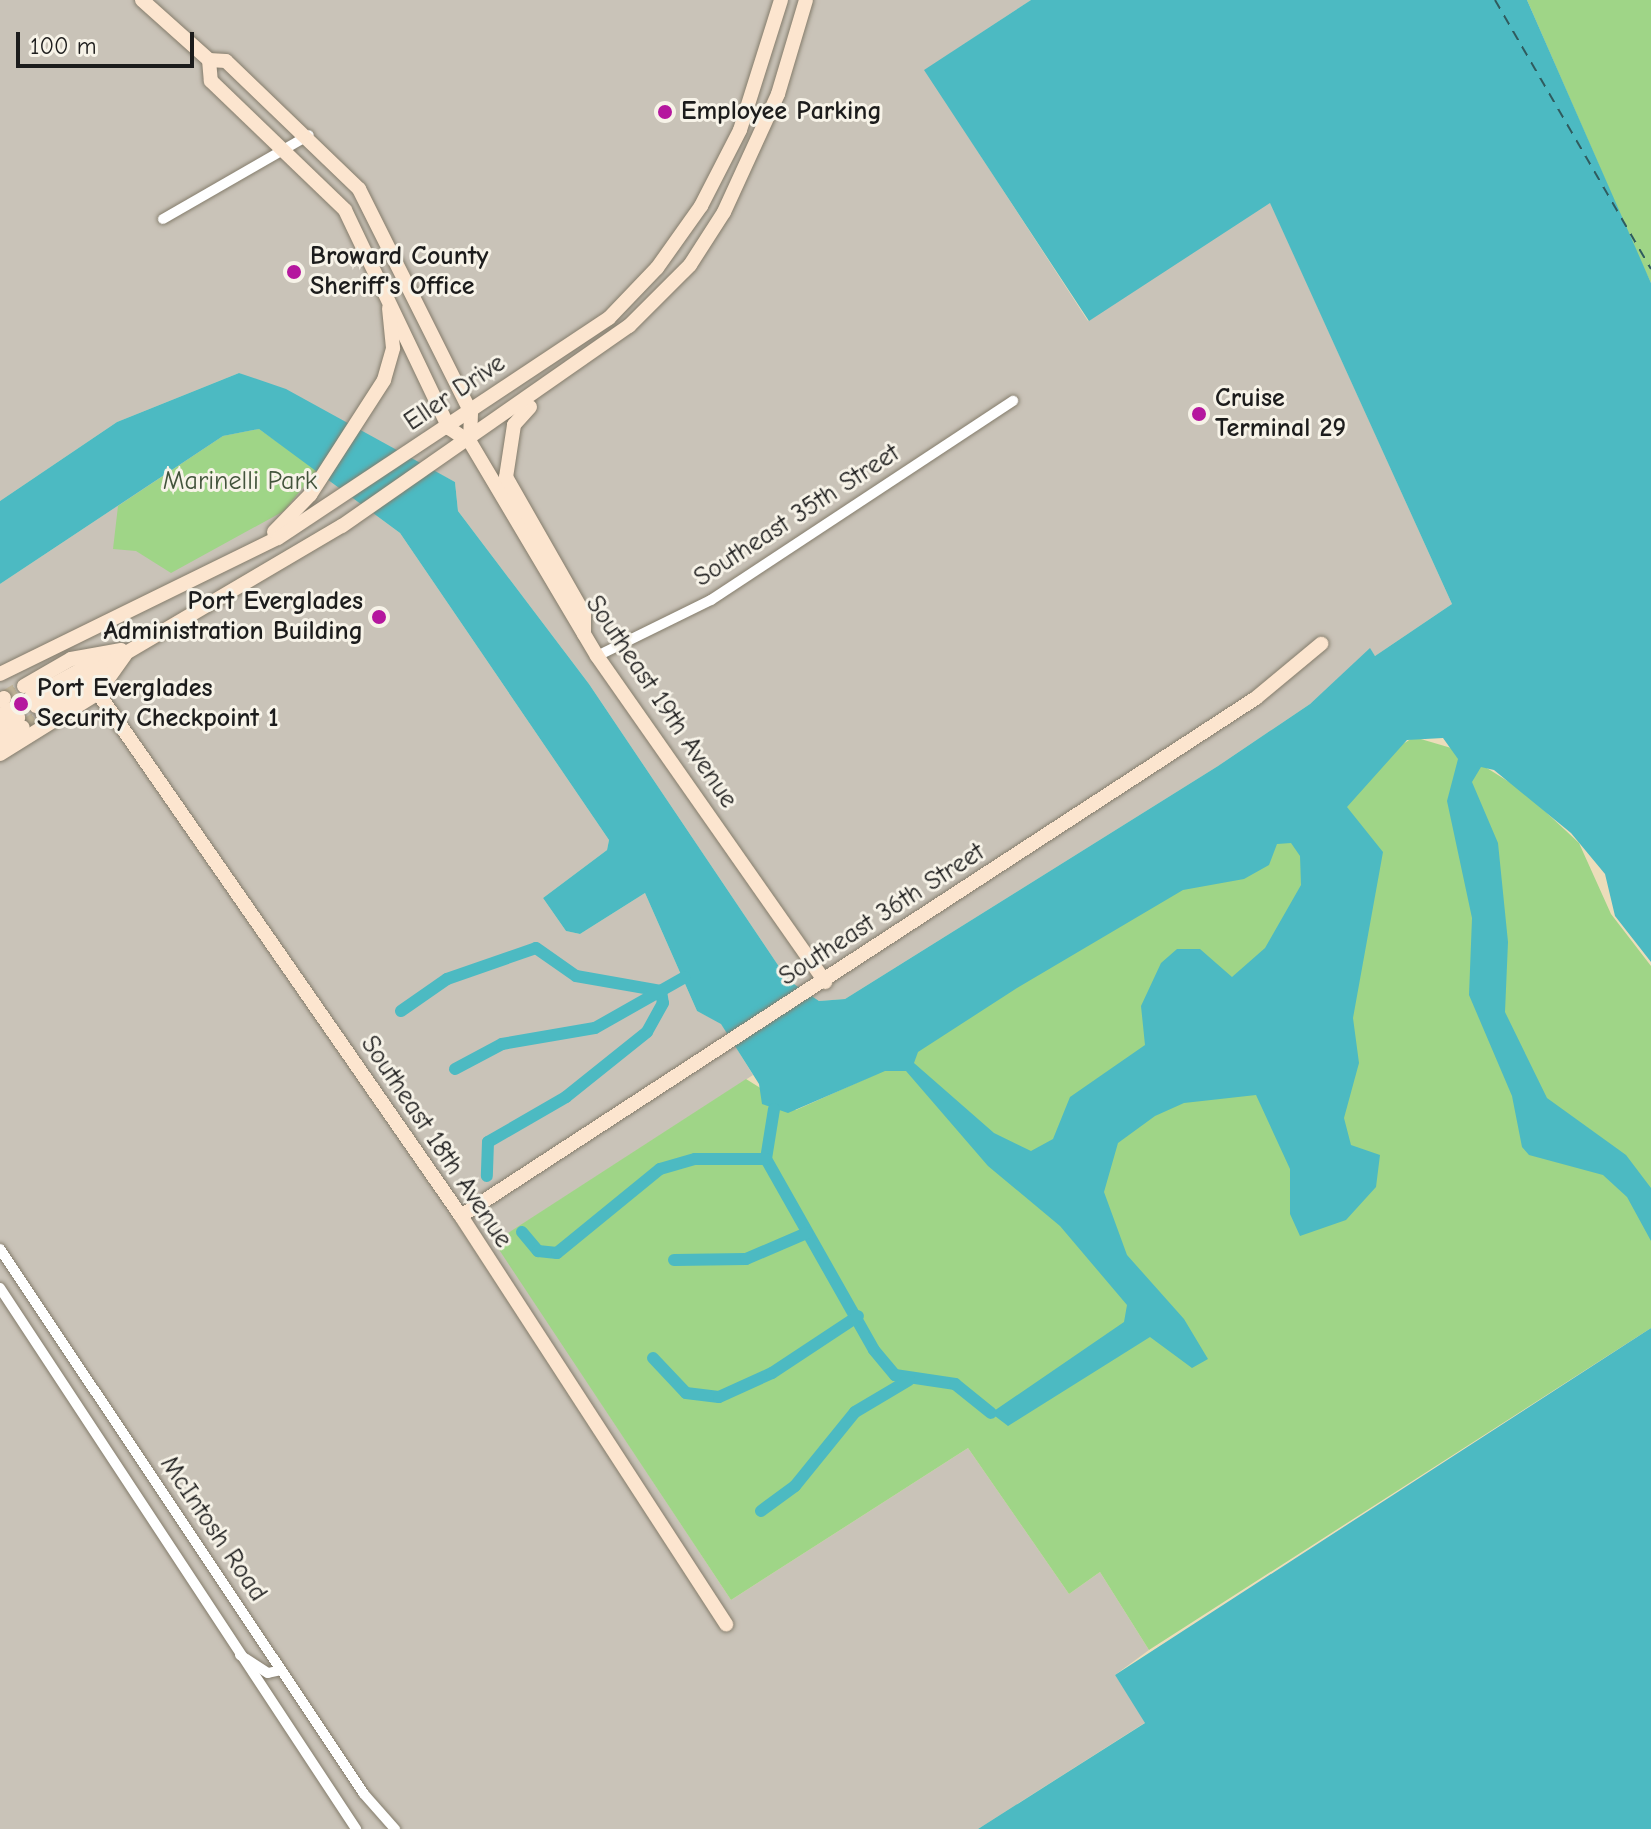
<!DOCTYPE html>
<html>
<head>
<meta charset="utf-8">
<style>
  body { margin:0 }
  #map { position:relative; width:1651px; height:1829px; overflow:hidden; background:#ecddba; font-family:"Comic Neue",sans-serif }
  div>[style] { position:absolute }
  .industrial>* { inset:0; background:#c9c3b8 }
  .green>* { inset:0; background:#9fd587 }
  .water>* { inset:0; background:#4cbac2 }
  .canal>* { height:12px; margin:-6px; padding:0 6px; transform-origin:6px; border-radius:6px; background:#4cbac2 }
  .ferry>* { height:2px; margin-top:-1px; transform-origin:0; background:repeating-linear-gradient(90deg,#2f5b5e 0 10px,transparent 0 18px) }
  .secondary-tunnel>* { height:14px; margin-top:-7px; transform-origin:0; background:repeating-linear-gradient(90deg,#c2b69a 0 14px,transparent 0 21px) }
  .roads { filter:drop-shadow(0 0 2px #847c6b) drop-shadow(0 0 2px #847c6b) }
  .street>* { height:10px; margin:-5px; padding:0 5px; transform-origin:5px; border-radius:5px; background:#fff }
  .secondary>* { height:14px; margin:-7px; padding:0 7px; transform-origin:7px; border-radius:7px; background:#fce5cf }
  .dots>* { width:22px; height:22px; translate:-50% -50%; box-sizing:border-box; border:4px solid #f7f3e8; border-radius:50% }
  span { translate:-50% -50%; white-space:nowrap; text-align:center; line-height:1.15; -webkit-text-stroke:6px #f7f3e8; paint-order:stroke }
  .poi-label { font-size:26px; color:#1c1c1c; font-weight:700 }
  .left { translate:0 -50%; text-align:left }
  .right { translate:-100% -50%; text-align:right }
  .street-label { font-size:26px; color:#1c1c1c }
  .park-label { font-size:26px; color:#43543c }
  .scale { position:absolute; left:16px; top:32px; width:178px; height:36px; box-sizing:border-box; border:4px solid #1c1c1c; border-top:0; padding-left:10px; font-size:24px; line-height:28px; white-space:nowrap; color:#1c1c1c; -webkit-text-stroke:6px #f7f3e8; paint-order:stroke }
</style>
</head>
<body>
<div id="map">
  <div class="industrial">
    <div style="clip-path:polygon(0 0,1031px 0,925px 70px,1088px 321px,1270px 202px,1452px 604px,1375px 656px,1370px 649px,1310px 704px,1218px 766px,845px 999px,819px 1001px,788px 980px,589px 684px,458px 511px,455px 482px,239px 373px,117px 422px,0 501px)"></div>
    <div style="clip-path:polygon(259px 429px,400px 533px,609px 840px,607px 850px,543px 898px,566px 931px,580px 934px,645px 893px,697px 1011px,721px 1023px,753px 1075px,495px 1242px,731px 1600px,968px 1448px,1069px 1594px,1100px 1572px,1149px 1650px,1115px 1675px,1146px 1722px,978px 1829px,0 1829px,0 584px,223px 436px)"></div>
  </div>
  <div class="green">
    <div style="clip-path:polygon(1527px 0,1651px 0,1651px 283px,1641px 262px)"></div>
    <div style="clip-path:polygon(259px 429px,317px 470px,284px 511px,171px 573px,136px 551px,113px 549px,118px 506px,223px 436px)"></div>
    <div style="clip-path:polygon(1414px 737px,1458px 750px,1522px 790px,1579px 843px,1611px 914px,1651px 966px,1651px 1328px,1149px 1650px,1100px 1572px,1069px 1594px,968px 1448px,731px 1600px,494px 1242px,746px 1079px,796px 1110px,874px 1075px)"></div>
  </div>
  <div class="water">
    <div style="clip-path:polygon(evenodd,1031px 0,1527px 0,1651px 283px,1651px 962px,1615px 916px,1605px 874px,1571px 833px,1494px 770px,1481px 767px,1472px 782px,1498px 843px,1508px 942px,1505px 1012px,1547px 1098px,1626px 1155px,1651px 1188px,1651px 1241px,1627px 1197px,1603px 1175px,1529px 1155px,1522px 1147px,1512px 1096px,1469px 995px,1472px 918px,1447px 801px,1458px 759px,1443px 738px,1407px 740px,1347px 807px,1383px 852px,1353px 1018px,1359px 1063px,1344px 1118px,1351px 1145px,1380px 1155px,1376px 1187px,1346px 1220px,1300px 1236px,1290px 1214px,1290px 1169px,1256px 1095px,1184px 1103px,1155px 1116px,1118px 1143px,1104px 1192px,1127px 1255px,1184px 1319px,1208px 1359px,1192px 1368px,1150px 1337px,1008px 1426px,991px 1413px,1124px 1322px,1127px 1305px,1060px 1226px,988px 1166px,906px 1071px,885px 1071px,788px 1113px,762px 1104px,759px 1084px,721px 1024px,697px 1011px,645px 893px,580px 934px,566px 931px,543px 898px,607px 850px,609px 840px,400px 533px,259px 429px,223px 436px,0 584px,0 501px,117px 422px,239px 373px,286px 389px,455px 482px,458px 511px,589px 684px,788px 980px,819px 1001px,845px 999px,1218px 766px,1310px 704px,1370px 648px,1375px 656px,1452px 604px,1270px 203px,1089px 321px,924px 70px,1031px 0,1291px 843px,1300px 856px,1301px 885px,1265px 948px,1232px 977px,1200px 949px,1177px 949px,1161px 963px,1141px 1006px,1145px 1045px,1070px 1097px,1053px 1139px,1031px 1151px,994px 1133px,914px 1063px,918px 1052px,1017px 988px,1183px 890px,1244px 879px,1269px 865px,1277px 844px,1291px 843px)"></div>
    <div style="clip-path:polygon(1651px 1328px,1651px 1829px,978px 1829px,1145px 1723px,1115px 1675px)"></div>
  </div>
  <div class="canal">
    <div style="left:401px;top:1011px;width:56px;rotate:-34.8deg"></div>
    <div style="left:447px;top:979px;width:94px;rotate:-19.2deg"></div>
    <div style="left:536px;top:948px;width:49px;rotate:35deg"></div>
    <div style="left:576px;top:976px;width:86px;rotate:10deg"></div>
    <div style="left:661px;top:991px;width:12px;rotate:81deg"></div>
    <div style="left:663px;top:1003px;width:33px;rotate:119deg"></div>
    <div style="left:647px;top:1032px;width:104px;rotate:141.3deg"></div>
    <div style="left:566px;top:1097px;width:90px;rotate:150deg"></div>
    <div style="left:488px;top:1142px;width:34px;rotate:92deg"></div>
    <div style="left:455px;top:1069px;width:53px;rotate:-28deg"></div>
    <div style="left:502px;top:1044px;width:94px;rotate:-9.8deg"></div>
    <div style="left:595px;top:1028px;width:103px;rotate:-29.5deg"></div>
    <div style="left:774px;top:1109px;width:51px;rotate:99.1deg"></div>
    <div style="left:766px;top:1159px;width:219px;rotate:60.5deg"></div>
    <div style="left:874px;top:1350px;width:33px;rotate:50deg"></div>
    <div style="left:895px;top:1375px;width:61px;rotate:8.5deg"></div>
    <div style="left:955px;top:1384px;width:46px;rotate:38.9deg"></div>
    <div style="left:522px;top:1232px;width:25px;rotate:50deg"></div>
    <div style="left:538px;top:1251px;width:19px;rotate:6deg"></div>
    <div style="left:557px;top:1253px;width:133px;rotate:-39.2deg"></div>
    <div style="left:660px;top:1169px;width:36px;rotate:-16deg"></div>
    <div style="left:695px;top:1159px;width:71px"></div>
    <div style="left:674px;top:1260px;width:72px;rotate:-0.8deg"></div>
    <div style="left:746px;top:1259px;width:66px;rotate:-23.1deg"></div>
    <div style="left:653px;top:1358px;width:48px;rotate:46.7deg"></div>
    <div style="left:686px;top:1393px;width:33px;rotate:7deg"></div>
    <div style="left:719px;top:1397px;width:58px;rotate:-24.4deg"></div>
    <div style="left:772px;top:1373px;width:103px;rotate:-33.5deg"></div>
    <div style="left:761px;top:1511px;width:42px;rotate:-36.3deg"></div>
    <div style="left:795px;top:1486px;width:95px;rotate:-51deg"></div>
    <div style="left:855px;top:1412px;width:63px;rotate:-30.7deg"></div>
  </div>
  <div class="ferry">
    <div style="left:1495px;top:0;width:311px;rotate:59.9deg"></div>
  </div>
  <div class="secondary-tunnel">
    <div style="left:4px;top:698px;width:23px;rotate:-31deg"></div>
    <div style="left:11px;top:709px;width:23px;rotate:-31deg"></div>
    <div style="left:23px;top:727px;width:23px;rotate:-31deg"></div>
  </div>
  <div class="roads">
    <div class="street">
      <div style="left:163px;top:219px;width:168px;rotate:-29.9deg"></div>
      <div style="left:597px;top:656px;width:127px;rotate:-26.2deg"></div>
      <div style="left:711px;top:600px;width:362px;rotate:-33.4deg"></div>
      <div style="left:0;top:1249px;width:655px;rotate:56.26deg"></div>
      <div style="left:364px;top:1794px;width:47px;rotate:48.5deg"></div>
      <div style="left:0;top:1288px;width:648px;rotate:56.65deg"></div>
      <div style="left:240px;top:1655px;width:33px;rotate:33deg"></div>
      <div style="left:268px;top:1673px;width:13px;rotate:-13deg"></div>
    </div>
    <div class="secondary">
      <div style="left:142px;top:0;width:90px;rotate:41.8deg"></div>
      <div style="left:209px;top:60px;width:17px;rotate:3deg"></div>
      <div style="left:226px;top:61px;width:185px;rotate:43.9deg"></div>
      <div style="left:359px;top:189px;width:250px;rotate:63.4deg"></div>
      <div style="left:471px;top:413px;width:29px;rotate:92deg"></div>
      <div style="left:209px;top:60px;width:21px;rotate:85deg"></div>
      <div style="left:211px;top:81px;width:186px;rotate:43.9deg"></div>
      <div style="left:345px;top:210px;width:242px;rotate:64.5deg"></div>
      <div style="left:449px;top:428px;width:25px;rotate:34deg"></div>
      <div style="left:470px;top:442px;width:249px;rotate:59.3deg"></div>
      <div style="left:597px;top:656px;width:398px;rotate:55deg"></div>
      <div style="left:530px;top:407px;width:24px;rotate:132deg"></div>
      <div style="left:514px;top:425px;width:53px;rotate:98.7deg"></div>
      <div style="left:506px;top:477px;width:158px;rotate:60.3deg"></div>
      <div style="left:584px;top:614px;width:20px;rotate:90deg"></div>
      <div style="left:274px;top:532px;width:52px;rotate:-45.8deg"></div>
      <div style="left:310px;top:495px;width:137px;rotate:-57.2deg"></div>
      <div style="left:384px;top:380px;width:33px;rotate:-74deg"></div>
      <div style="left:393px;top:348px;width:40px;rotate:-95.7deg"></div>
      <div style="left:0;top:674px;width:309px;rotate:-26.1deg"></div>
      <div style="left:278px;top:538px;width:397px;rotate:-33.6deg"></div>
      <div style="left:609px;top:318px;width:69px;rotate:-46.2deg"></div>
      <div style="left:657px;top:268px;width:76px;rotate:-54.6deg"></div>
      <div style="left:701px;top:206px;width:85px;rotate:-62.8deg"></div>
      <div style="left:740px;top:130px;width:136px;rotate:-72.5deg"></div>
      <div style="left:24px;top:686px;width:54px;rotate:-29.9deg"></div>
      <div style="left:71px;top:659px;width:51px;rotate:-10.2deg"></div>
      <div style="left:98px;top:693px;width:637px;rotate:55.24deg"></div>
      <div style="left:461px;top:1216px;width:487px;rotate:57deg"></div>
      <div style="left:31px;top:697px;width:73px;rotate:-28.7deg"></div>
      <div style="left:0;top:701px;width:5px;rotate:-37deg"></div>
      <div style="left:36px;top:706px;width:355px;rotate:-30.5deg"></div>
      <div style="left:342px;top:526px;width:350px;rotate:-34.9deg"></div>
      <div style="left:629px;top:326px;width:86px;rotate:-45deg"></div>
      <div style="left:690px;top:265px;width:63px;rotate:-57.3deg"></div>
      <div style="left:724px;top:212px;width:130px;rotate:-65.4deg"></div>
      <div style="left:778px;top:94px;width:98px;rotate:-73.4deg"></div>
      <div style="left:43px;top:715px;width:69px;rotate:-33.2deg"></div>
      <div style="left:0;top:716px;width:13px;rotate:-32deg"></div>
      <div style="left:0;top:730px;width:22px;rotate:-34deg"></div>
      <div style="left:0;top:742px;width:27px;rotate:-33deg"></div>
      <div style="left:0;top:754px;width:115px;rotate:-31.9deg"></div>
      <div style="left:98px;top:693px;width:47px;rotate:-54.6deg"></div>
      <div style="left:461px;top:1216px;width:949px;rotate:-33.09deg"></div>
      <div style="left:1256px;top:698px;width:85px;rotate:-39.7deg"></div>
    </div>
  </div>
  <div class="dots">
    <div style="left:665px;top:112px;background:#b5179e"></div>
    <div style="left:294px;top:272px;background:#b5179e"></div>
    <div style="left:1199px;top:414px;background:#b5179e"></div>
    <div style="left:379px;top:617px;background:#b5179e"></div>
    <div style="left:21px;top:704px;background:#b5179e"></div>
  </div>
  <div class="poi-label">
    <span class="left" style="left:681px;top:112px">Employee Parking</span>
    <span class="left" style="left:310px;top:272px">Broward County<br>Sheriff's Office</span>
    <span class="left" style="left:1215px;top:414px">Cruise<br>Terminal 29</span>
    <span class="right" style="left:363px;top:617px">Port Everglades<br>Administration Building</span>
    <span class="left" style="left:37px;top:704px">Port Everglades<br>Security Checkpoint 1</span>
  </div>
  <div class="street-label">
    <span style="left:455px;top:393px;rotate:-34deg">Eller Drive</span>
    <span style="left:797px;top:516px;rotate:-33deg">Southeast 35th Street</span>
    <span style="left:661px;top:702px;rotate:56deg">Southeast 19th Avenue</span>
    <span style="left:882px;top:915px;rotate:-33deg">Southeast 36th Street</span>
    <span style="left:436px;top:1142px;rotate:56deg">Southeast 18th Avenue</span>
    <span style="left:213px;top:1529px;rotate:56deg">McIntosh Road</span>
  </div>
  <div class="park-label">
    <span style="left:240px;top:482px">Marinelli Park</span>
  </div>
  <div class="scale">100 m</div>
</div>
</body>
</html>
